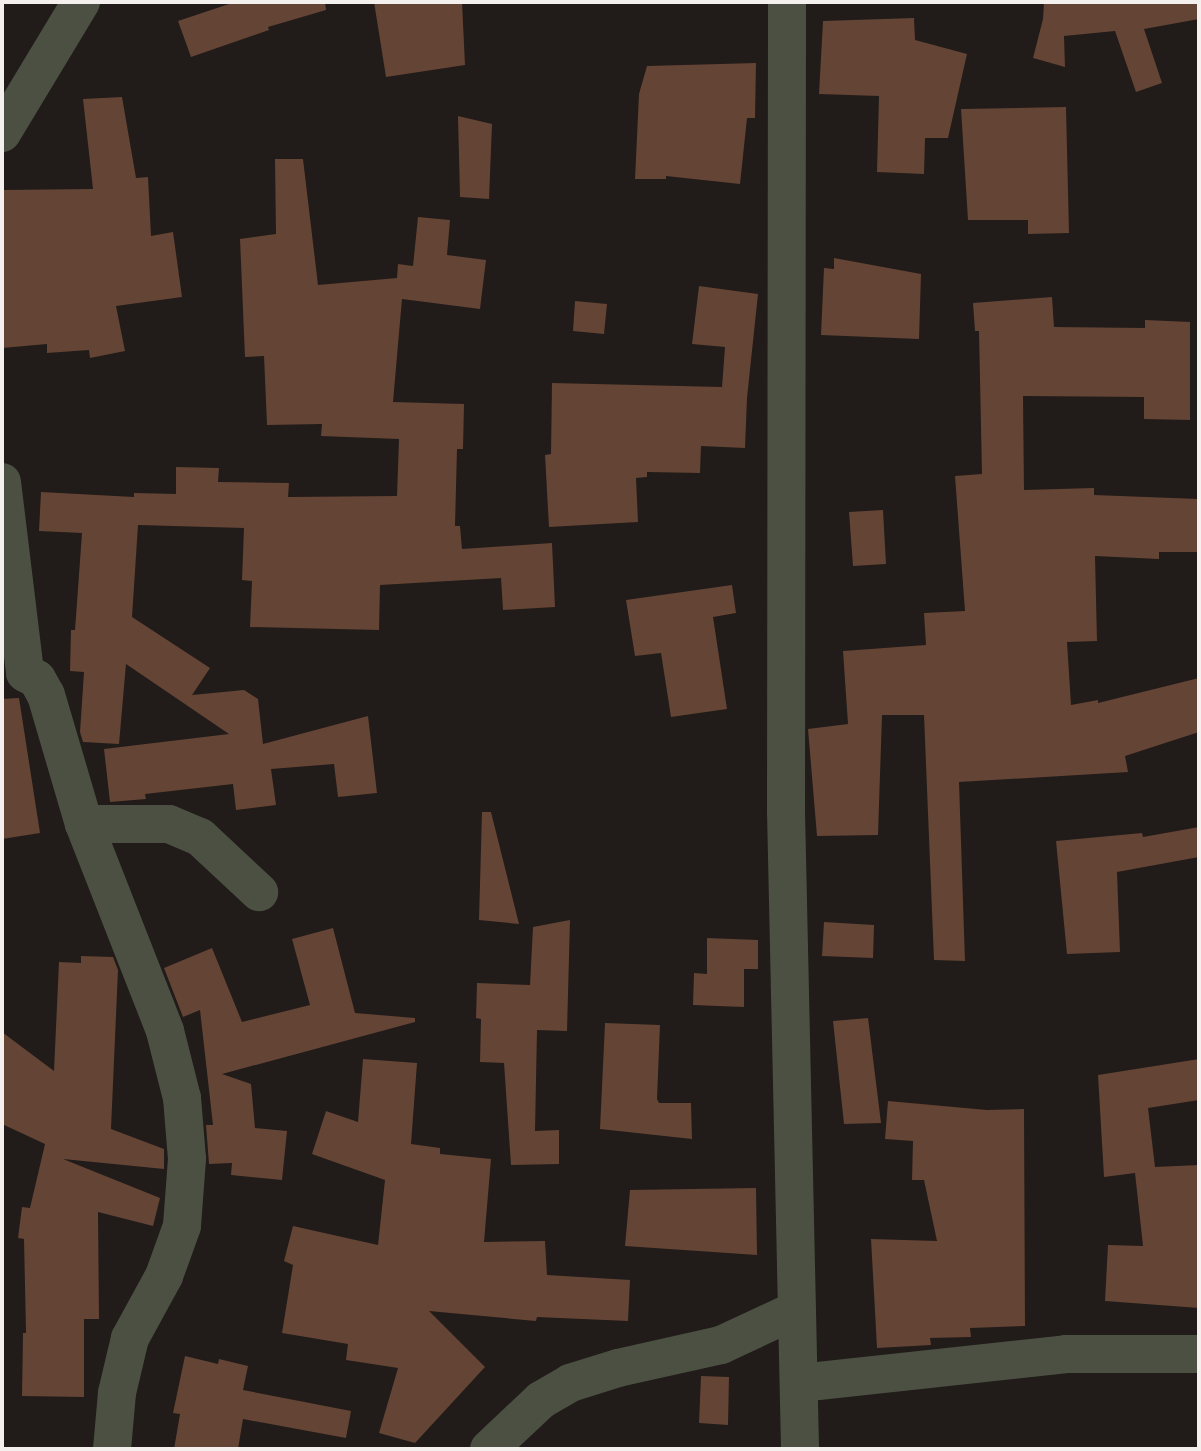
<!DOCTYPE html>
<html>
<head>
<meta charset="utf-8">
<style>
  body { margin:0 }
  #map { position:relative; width:1201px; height:1451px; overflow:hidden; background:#211b19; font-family:Inter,sans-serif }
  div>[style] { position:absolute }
  .building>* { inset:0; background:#644434 }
  .minor>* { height:38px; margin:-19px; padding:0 19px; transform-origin:19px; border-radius:19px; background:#4c5043 }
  span { translate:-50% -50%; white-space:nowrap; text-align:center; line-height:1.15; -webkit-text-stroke:6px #181210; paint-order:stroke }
  .frame { position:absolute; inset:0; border:4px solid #f4f0ee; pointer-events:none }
</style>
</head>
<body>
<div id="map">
  <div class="building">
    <div style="clip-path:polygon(235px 2px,325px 2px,326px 10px,268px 27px,269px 30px,191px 57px,178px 21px)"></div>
    <div style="clip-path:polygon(374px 2px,462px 2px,465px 65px,386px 77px)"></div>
    <div style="clip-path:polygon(1044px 2px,1199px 2px,1199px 19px,1144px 29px,1162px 83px,1136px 92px,1115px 31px,1064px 36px,1065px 67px,1033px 58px,1043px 19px)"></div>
    <div style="clip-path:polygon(914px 18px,915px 40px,967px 54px,948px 138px,925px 138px,924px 174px,877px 172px,879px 96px,819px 94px,823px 21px)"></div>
    <div style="clip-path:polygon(756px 63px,755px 118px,747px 118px,740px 184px,666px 176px,666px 179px,635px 179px,639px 94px,647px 66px)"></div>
    <div style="clip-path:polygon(122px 97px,136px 178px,148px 177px,151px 236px,173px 232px,182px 297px,116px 306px,125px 351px,90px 358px,89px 350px,47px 353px,47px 344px,2px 348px,2px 190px,93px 189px,83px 99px)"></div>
    <div style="clip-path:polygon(1066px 107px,1069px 233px,1028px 234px,1028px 220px,968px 220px,961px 109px)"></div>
    <div style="clip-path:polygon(458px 116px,492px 124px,489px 199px,460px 197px)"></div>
    <div style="clip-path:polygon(275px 159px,303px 159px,318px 285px,397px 278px,398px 264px,413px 266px,418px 217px,450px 220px,447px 255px,486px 260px,480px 309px,402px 299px,393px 402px,464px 404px,463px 449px,457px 449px,455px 526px,460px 526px,462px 549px,552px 543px,555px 607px,503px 610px,501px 578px,380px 585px,379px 630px,250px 627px,252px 581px,242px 580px,244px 528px,138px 525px,132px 617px,210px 668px,192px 695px,244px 690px,258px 699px,263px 744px,368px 716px,377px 793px,338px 797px,334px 764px,271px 769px,276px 805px,236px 810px,233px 784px,145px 794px,146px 799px,110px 802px,104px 749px,229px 734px,126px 664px,119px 744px,83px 742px,80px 732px,84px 672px,70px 671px,71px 630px,75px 630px,82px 533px,39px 531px,41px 492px,134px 497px,134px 493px,176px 494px,176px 467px,219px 468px,218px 482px,289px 483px,288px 497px,397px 496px,399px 439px,321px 436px,322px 424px,267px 425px,264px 356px,245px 357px,240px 239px,276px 234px)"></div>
    <div style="clip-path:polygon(834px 258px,921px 274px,919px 339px,821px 335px,824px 268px,834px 269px)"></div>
    <div style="clip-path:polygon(699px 286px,758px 294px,747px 398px,745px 448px,701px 446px,700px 473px,647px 472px,647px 477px,636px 478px,638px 522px,549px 527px,545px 455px,551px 454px,552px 383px,722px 387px,725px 347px,692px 344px)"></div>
    <div style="clip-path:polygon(1052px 297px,1054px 327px,1145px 328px,1145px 320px,1190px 322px,1190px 420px,1144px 419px,1144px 397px,1023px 396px,1024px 490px,1094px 488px,1094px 495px,1199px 499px,1199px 552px,1159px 552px,1159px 559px,1095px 556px,1097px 641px,1067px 642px,1071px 705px,1098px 700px,1098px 703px,1199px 678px,1199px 732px,1125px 756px,1128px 772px,959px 782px,965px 961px,934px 960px,924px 715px,882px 715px,878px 835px,817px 836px,808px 729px,848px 724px,843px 651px,926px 645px,924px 613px,965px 611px,955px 476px,982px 474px,979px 331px,975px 331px,973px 303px)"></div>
    <div style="clip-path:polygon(575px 301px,607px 304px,604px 334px,573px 331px)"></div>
    <div style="clip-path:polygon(883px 510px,886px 564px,853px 566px,849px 512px)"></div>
    <div style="clip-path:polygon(732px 585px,736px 613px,713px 617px,727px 709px,671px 717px,661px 653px,635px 656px,626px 600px)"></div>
    <div style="clip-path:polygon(19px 698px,40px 833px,2px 839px,2px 699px)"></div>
    <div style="clip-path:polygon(482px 812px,491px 812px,519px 924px,479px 920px)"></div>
    <div style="clip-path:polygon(1199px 827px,1199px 857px,1117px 872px,1120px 952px,1067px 954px,1056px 841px,1142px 833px,1143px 837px)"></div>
    <div style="clip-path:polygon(570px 920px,567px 1031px,537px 1030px,535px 1131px,559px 1130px,559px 1164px,511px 1165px,504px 1063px,480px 1062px,481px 1019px,476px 1018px,477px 983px,530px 985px,533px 927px)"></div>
    <div style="clip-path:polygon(824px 922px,874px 925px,873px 958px,822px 956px)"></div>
    <div style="clip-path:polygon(333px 928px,355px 1013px,415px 1018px,415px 1022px,222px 1074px,251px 1084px,255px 1128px,287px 1131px,282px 1180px,231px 1175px,232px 1163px,209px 1164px,206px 1125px,213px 1125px,200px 1010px,183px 1017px,164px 968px,212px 948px,242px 1022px,310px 1005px,292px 939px)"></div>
    <div style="clip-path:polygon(707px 938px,758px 940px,758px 969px,744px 969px,744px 1007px,693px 1005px,694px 973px,707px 974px)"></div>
    <div style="clip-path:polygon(81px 956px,113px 957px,118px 970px,111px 1129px,164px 1149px,164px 1169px,63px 1159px,160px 1198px,153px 1226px,98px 1212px,99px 1319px,84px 1319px,84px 1397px,22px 1396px,23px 1333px,26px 1333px,24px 1239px,18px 1238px,22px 1207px,30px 1208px,45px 1144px,2px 1124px,2px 1032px,54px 1071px,59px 962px,81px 963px)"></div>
    <div style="clip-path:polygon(868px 1018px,881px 1123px,844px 1124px,833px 1021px)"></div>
    <div style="clip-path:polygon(605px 1023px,660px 1025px,657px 1099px,659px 1103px,691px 1103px,692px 1139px,600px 1129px)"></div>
    <div style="clip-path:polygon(363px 1059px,417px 1063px,411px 1144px,440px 1148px,440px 1154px,491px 1159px,484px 1242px,545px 1241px,547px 1275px,630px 1280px,628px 1321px,537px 1317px,536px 1321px,429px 1311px,485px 1367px,415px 1443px,379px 1433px,398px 1368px,346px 1360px,348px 1344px,282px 1333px,293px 1265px,284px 1261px,293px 1226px,378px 1245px,385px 1180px,312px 1154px,326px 1111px,358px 1122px)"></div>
    <div style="clip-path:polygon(1199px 1059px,1199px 1100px,1148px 1108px,1155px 1167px,1199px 1165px,1199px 1308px,1105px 1301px,1108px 1245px,1143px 1246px,1135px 1173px,1104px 1177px,1098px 1075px)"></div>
    <div style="clip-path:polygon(888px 1101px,987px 1110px,1024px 1109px,1025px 1326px,970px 1328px,971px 1337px,930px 1338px,931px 1345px,877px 1348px,871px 1239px,937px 1241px,924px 1180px,912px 1180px,913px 1141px,885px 1139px)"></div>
    <div style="clip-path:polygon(756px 1188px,757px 1255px,625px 1246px,630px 1190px)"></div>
    <div style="clip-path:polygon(185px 1356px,218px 1364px,219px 1359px,248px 1366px,243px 1390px,351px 1411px,346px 1438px,243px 1419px,238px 1449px,174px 1449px,180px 1414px,173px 1413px)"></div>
    <div style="clip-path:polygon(701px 1376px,729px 1377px,728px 1425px,699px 1423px)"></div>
  </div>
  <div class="minor">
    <div style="left:787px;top:2px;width:809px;rotate:90.07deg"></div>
    <div style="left:786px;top:811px;width:638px;rotate:88.74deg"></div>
    <div style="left:2px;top:133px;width:153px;rotate:-58.9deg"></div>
    <div style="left:2px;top:482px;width:192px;rotate:83.1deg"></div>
    <div style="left:25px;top:673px;width:13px;rotate:27deg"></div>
    <div style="left:37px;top:679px;width:18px;rotate:61deg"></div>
    <div style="left:46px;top:695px;width:134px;rotate:73.6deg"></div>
    <div style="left:84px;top:824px;width:222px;rotate:68.6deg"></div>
    <div style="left:165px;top:1031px;width:69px;rotate:75.8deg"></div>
    <div style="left:182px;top:1098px;width:61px;rotate:85.3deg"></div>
    <div style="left:187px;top:1159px;width:67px;rotate:94.3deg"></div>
    <div style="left:182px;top:1226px;width:53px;rotate:109.8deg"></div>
    <div style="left:164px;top:1276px;width:71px;rotate:118.7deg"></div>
    <div style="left:130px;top:1338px;width:57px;rotate:103.3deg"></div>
    <div style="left:117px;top:1393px;width:56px;rotate:95.1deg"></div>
    <div style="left:84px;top:824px;width:85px"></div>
    <div style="left:169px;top:824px;width:34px;rotate:23deg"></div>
    <div style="left:200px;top:837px;width:81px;rotate:43deg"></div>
    <div style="left:800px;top:1383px;width:268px;rotate:-6.2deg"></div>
    <div style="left:1066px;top:1354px;width:133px"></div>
    <div style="left:489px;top:1449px;width:71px;rotate:-43.3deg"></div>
    <div style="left:541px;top:1400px;width:34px;rotate:-30deg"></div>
    <div style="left:570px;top:1383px;width:50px;rotate:-17.4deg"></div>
    <div style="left:618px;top:1368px;width:106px;rotate:-12.6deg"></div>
    <div style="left:721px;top:1345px;width:83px;rotate:-25deg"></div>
  </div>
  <div class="frame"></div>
</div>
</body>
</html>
